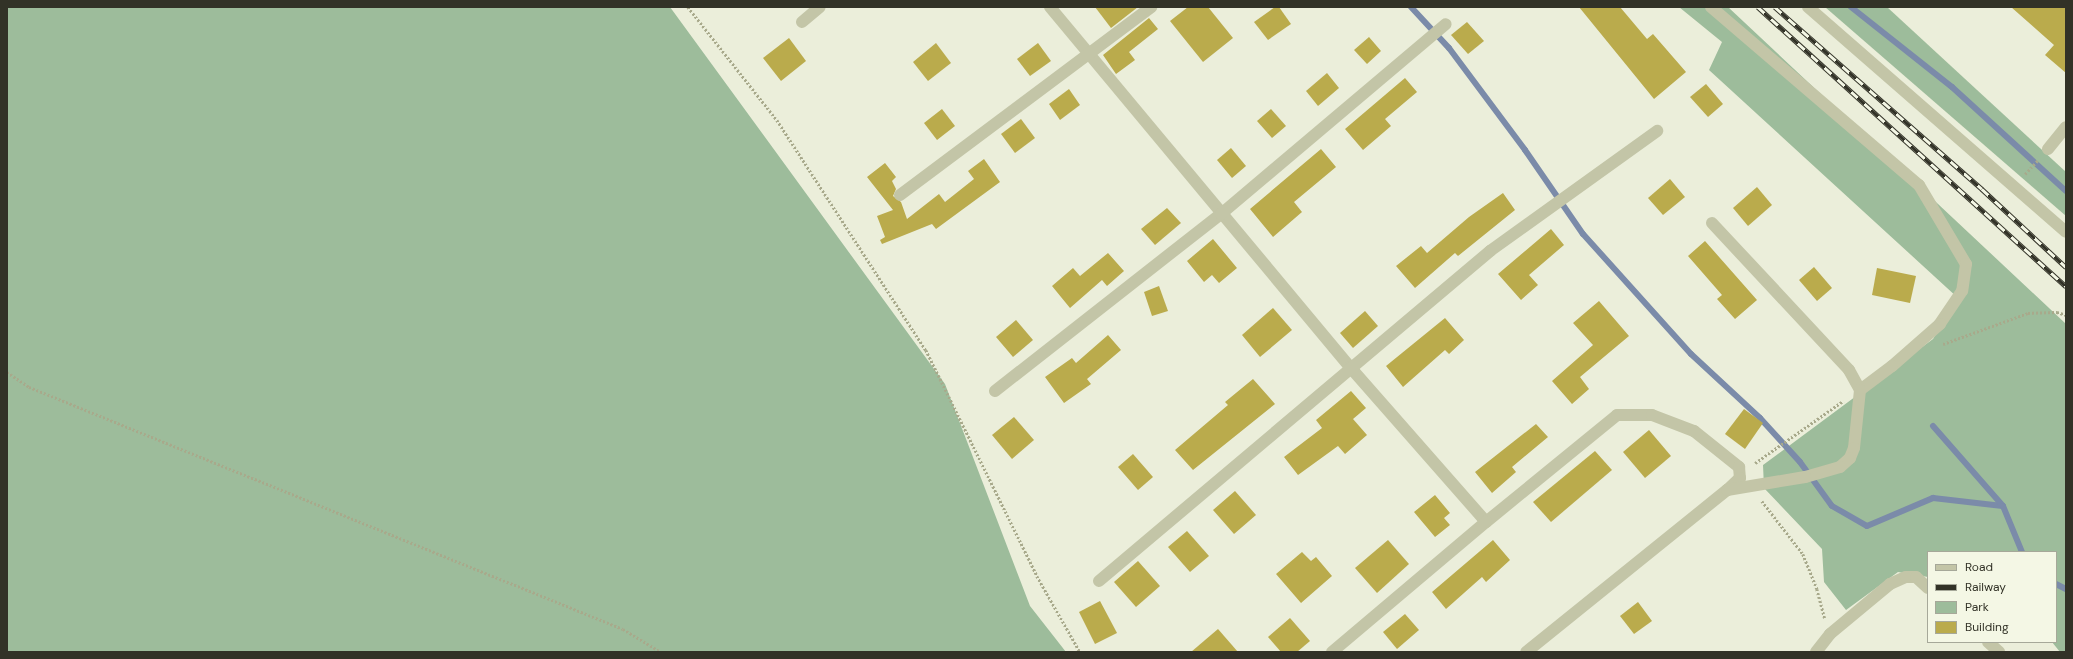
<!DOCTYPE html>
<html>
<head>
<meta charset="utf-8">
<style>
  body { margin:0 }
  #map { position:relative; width:2073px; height:659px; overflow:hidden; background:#ebeeda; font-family:"DM Sans",sans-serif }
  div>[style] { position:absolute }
  .green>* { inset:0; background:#9dbc9b }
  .stream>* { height:6px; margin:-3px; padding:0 3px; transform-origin:3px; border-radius:3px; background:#7b8ba9 }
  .building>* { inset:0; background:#baab4c }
  .path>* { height:2.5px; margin-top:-1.25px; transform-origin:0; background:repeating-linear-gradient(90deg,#a8a98b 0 2px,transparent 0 4px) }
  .minor>* { height:12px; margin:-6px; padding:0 6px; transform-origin:6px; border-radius:6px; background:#c3c5a7 }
  .rail>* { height:4.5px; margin-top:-2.25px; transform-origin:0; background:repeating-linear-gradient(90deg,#f4f7e5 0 9px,#323227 0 18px); box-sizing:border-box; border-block:1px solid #323227 }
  span { translate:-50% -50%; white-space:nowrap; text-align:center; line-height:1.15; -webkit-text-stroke:3.5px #f4f7e5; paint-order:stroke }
  .frame { position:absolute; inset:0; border:8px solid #323227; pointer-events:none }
  .legend { position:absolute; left:1927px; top:551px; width:130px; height:92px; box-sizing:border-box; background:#f4f7e5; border:1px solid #a6a899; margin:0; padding:5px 7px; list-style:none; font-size:12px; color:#323227 }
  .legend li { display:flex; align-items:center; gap:8px; height:20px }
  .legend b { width:20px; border:1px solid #a6a899 }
</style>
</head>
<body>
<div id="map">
  <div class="green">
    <div style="clip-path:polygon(7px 7px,670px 7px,945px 384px,1030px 606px,1066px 652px,7px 652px)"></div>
    <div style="clip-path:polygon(1679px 7px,1728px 7px,2066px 324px,2066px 652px,2060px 652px,2052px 642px,2056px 642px,2056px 552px,1928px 552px,1928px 577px,1898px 572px,1846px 610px,1824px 582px,1822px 549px,1764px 488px,1763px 465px,1933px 339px,1958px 298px,1709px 70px,1722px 42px)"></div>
    <div style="clip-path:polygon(1825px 7px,1887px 7px,2066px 172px,2066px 216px)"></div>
  </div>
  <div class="stream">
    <div style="left:1411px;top:7px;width:56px;rotate:47.2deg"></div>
    <div style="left:1449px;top:48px;width:127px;rotate:53.3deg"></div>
    <div style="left:1525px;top:150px;width:102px;rotate:55.4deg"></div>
    <div style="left:1583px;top:234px;width:161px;rotate:48deg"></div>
    <div style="left:1691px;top:354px;width:94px;rotate:42.8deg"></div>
    <div style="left:1760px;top:418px;width:59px;rotate:47.7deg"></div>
    <div style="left:1800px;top:462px;width:54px;rotate:54deg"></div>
    <div style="left:1832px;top:506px;width:40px;rotate:29.7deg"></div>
    <div style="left:1867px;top:526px;width:72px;rotate:-23deg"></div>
    <div style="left:1933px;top:498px;width:70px;rotate:6.5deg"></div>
    <div style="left:1851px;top:7px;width:129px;rotate:38.4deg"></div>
    <div style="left:1952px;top:87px;width:154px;rotate:42.4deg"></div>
    <div style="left:1933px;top:426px;width:106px;rotate:48.8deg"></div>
    <div style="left:2003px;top:506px;width:50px;rotate:67.6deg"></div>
    <div style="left:2056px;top:584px;width:11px;rotate:27deg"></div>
  </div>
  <div class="building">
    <div style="clip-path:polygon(1095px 7px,1138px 7px,1111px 28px)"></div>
    <div style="clip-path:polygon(1188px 7px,1208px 7px,1233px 38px,1203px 62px,1170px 21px)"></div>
    <div style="clip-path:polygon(1275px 7px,1279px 7px,1291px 24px,1268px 40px,1254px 22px)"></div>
    <div style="clip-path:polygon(1579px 7px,1620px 7px,1647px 39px,1653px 34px,1686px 72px,1654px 99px)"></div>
    <div style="clip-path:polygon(2011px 7px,2066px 7px,2066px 73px,2045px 55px,2054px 45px)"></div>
    <div style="clip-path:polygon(1149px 18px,1158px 29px,1129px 52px,1135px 60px,1116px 74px,1103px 55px)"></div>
    <div style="clip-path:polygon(1467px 22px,1484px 41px,1468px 54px,1451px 35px)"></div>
    <div style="clip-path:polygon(1369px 37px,1381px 51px,1367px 64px,1354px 50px)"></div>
    <div style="clip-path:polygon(789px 38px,806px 61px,781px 81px,763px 58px)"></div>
    <div style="clip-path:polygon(936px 43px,951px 63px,928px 81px,913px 62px)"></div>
    <div style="clip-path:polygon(1038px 43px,1051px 61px,1030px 76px,1017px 59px)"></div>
    <div style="clip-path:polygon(1327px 73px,1339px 88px,1318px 106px,1306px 91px)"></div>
    <div style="clip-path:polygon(1405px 78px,1417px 92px,1385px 119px,1391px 126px,1363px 150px,1345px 129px)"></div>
    <div style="clip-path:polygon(1706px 84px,1723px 104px,1708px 117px,1690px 97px)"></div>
    <div style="clip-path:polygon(1069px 89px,1080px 105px,1060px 120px,1049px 104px)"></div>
    <div style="clip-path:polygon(942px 109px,955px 126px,937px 140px,924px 123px)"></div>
    <div style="clip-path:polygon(1271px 109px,1286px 126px,1272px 138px,1257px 121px)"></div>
    <div style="clip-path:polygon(1021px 119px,1035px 138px,1015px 153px,1001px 134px)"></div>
    <div style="clip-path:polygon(1231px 148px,1246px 166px,1232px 178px,1217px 160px)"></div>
    <div style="clip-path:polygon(1321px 149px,1336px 167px,1294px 202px,1302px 212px,1273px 237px,1250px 209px)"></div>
    <div style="clip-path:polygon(984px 159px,1000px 182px,936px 229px,932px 224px,882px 244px,880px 240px,885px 237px,877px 216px,893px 210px,867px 177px,885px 163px,896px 177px,892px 181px,896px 189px,893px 196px,901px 202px,907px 219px,939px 194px,945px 202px,974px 179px,968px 171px)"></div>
    <div style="clip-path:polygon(1670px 179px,1685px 197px,1663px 215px,1648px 198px)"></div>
    <div style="clip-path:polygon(1757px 187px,1772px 205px,1748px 226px,1733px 208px)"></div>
    <div style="clip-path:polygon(1503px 193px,1515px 210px,1458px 256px,1455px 253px,1415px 288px,1396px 266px,1421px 246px,1427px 253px,1469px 217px)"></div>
    <div style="clip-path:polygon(1167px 208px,1181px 223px,1155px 245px,1141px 229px)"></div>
    <div style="clip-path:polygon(1551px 229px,1564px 245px,1529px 275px,1538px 285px,1521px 300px,1498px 274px)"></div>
    <div style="clip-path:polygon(1213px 239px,1237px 268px,1219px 283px,1212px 275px,1204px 282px,1187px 261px)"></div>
    <div style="clip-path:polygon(1705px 241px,1757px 300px,1735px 319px,1717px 299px,1722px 295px,1688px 256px)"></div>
    <div style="clip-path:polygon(1108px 253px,1124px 271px,1107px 286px,1102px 280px,1070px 308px,1052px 286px,1073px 268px,1080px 276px)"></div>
    <div style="clip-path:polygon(1814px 267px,1832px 288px,1817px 301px,1799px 280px)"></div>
    <div style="clip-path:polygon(1877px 268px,1916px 276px,1910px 303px,1872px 295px)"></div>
    <div style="clip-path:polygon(1159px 286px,1168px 311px,1152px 316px,1144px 292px)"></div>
    <div style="clip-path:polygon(1599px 301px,1629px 336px,1580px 377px,1589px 389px,1572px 404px,1552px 381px,1593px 345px,1573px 323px)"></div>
    <div style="clip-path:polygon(1273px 308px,1292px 330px,1260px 357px,1242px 335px)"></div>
    <div style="clip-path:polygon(1365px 311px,1378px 326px,1353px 348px,1340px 333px)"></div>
    <div style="clip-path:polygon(1445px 318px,1464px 340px,1449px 354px,1445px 350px,1403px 387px,1386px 366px)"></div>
    <div style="clip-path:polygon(1016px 320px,1033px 340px,1013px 357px,996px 337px)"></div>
    <div style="clip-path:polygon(1108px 335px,1121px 350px,1087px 379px,1091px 384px,1064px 403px,1045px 377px,1072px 358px,1076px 363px)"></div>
    <div style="clip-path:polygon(1253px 379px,1275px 404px,1193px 470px,1175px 450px,1228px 405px,1225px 402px)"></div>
    <div style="clip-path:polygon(1351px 391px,1366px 408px,1353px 419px,1367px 435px,1345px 454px,1338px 446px,1298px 475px,1284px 457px,1322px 428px,1316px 420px)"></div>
    <div style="clip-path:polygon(1744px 409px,1763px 423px,1745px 449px,1725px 434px)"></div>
    <div style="clip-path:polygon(1014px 417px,1034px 440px,1012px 459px,992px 435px)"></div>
    <div style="clip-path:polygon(1536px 424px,1548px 437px,1512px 467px,1516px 472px,1492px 493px,1475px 472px)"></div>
    <div style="clip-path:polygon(1649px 430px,1671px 456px,1645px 478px,1623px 452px)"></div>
    <div style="clip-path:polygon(1595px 451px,1612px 470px,1551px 522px,1533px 502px)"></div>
    <div style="clip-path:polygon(1133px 454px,1153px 477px,1138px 490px,1118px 467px)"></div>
    <div style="clip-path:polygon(1235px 491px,1256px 515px,1234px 534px,1213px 510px)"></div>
    <div style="clip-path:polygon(1435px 495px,1450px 513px,1444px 518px,1450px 525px,1435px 537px,1414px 512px)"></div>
    <div style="clip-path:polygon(1187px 531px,1209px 556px,1190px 572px,1168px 547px)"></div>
    <div style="clip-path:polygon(1388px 540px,1409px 564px,1377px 593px,1355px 568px)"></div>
    <div style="clip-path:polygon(1493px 540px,1510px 560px,1486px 582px,1482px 577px,1446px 609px,1432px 592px)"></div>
    <div style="clip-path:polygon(1302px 552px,1311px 561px,1316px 557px,1332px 576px,1301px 603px,1276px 574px)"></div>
    <div style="clip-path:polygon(1138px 561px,1160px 586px,1136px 607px,1114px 582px)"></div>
    <div style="clip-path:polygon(1100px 601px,1117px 633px,1095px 644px,1079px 612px)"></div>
    <div style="clip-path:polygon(1638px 602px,1652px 621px,1634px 634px,1620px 616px)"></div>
    <div style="clip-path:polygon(1405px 614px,1419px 630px,1397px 649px,1383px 632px)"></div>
    <div style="clip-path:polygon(1290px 618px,1310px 641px,1297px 652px,1281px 652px,1268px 637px)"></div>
    <div style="clip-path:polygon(1218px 629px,1238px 652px,1191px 652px)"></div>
  </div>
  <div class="path">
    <div style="left:688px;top:7px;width:144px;rotate:51.8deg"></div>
    <div style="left:777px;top:120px;width:274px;rotate:57.1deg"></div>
    <div style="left:926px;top:350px;width:252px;rotate:63.8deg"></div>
    <div style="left:1037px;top:576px;width:87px;rotate:60.5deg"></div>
    <div style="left:2025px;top:174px;width:19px;rotate:-47deg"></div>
    <div style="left:1943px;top:344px;width:90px;rotate:-20deg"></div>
    <div style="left:2028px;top:313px;width:29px;rotate:-2deg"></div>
    <div style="left:2057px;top:312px;width:9px;rotate:18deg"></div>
    <div style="left:7px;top:372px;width:27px;rotate:34deg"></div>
    <div style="left:29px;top:387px;width:641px;rotate:22.17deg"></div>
    <div style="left:623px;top:629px;width:44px;rotate:31.2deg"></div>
    <div style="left:1755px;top:463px;width:108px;rotate:-35.2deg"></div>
    <div style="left:1762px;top:501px;width:67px;rotate:52.3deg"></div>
    <div style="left:1803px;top:554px;width:38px;rotate:68deg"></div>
    <div style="left:1817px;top:589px;width:30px;rotate:75deg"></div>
  </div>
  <div class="minor">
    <div style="left:1050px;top:7px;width:469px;rotate:50.2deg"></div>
    <div style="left:1350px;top:367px;width:206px;rotate:48.7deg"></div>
    <div style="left:1486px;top:522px;width:169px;rotate:-39.2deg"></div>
    <div style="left:1617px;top:415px;width:35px"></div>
    <div style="left:1652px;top:415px;width:45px;rotate:20.9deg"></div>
    <div style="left:1694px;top:431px;width:58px;rotate:38.7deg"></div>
    <div style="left:1739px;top:467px;width:11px;rotate:85deg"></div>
    <div style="left:1740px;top:478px;width:18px;rotate:137deg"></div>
    <div style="left:1727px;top:490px;width:258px;rotate:141.1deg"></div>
    <div style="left:1711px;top:7px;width:274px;rotate:40.6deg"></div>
    <div style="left:1919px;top:185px;width:92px;rotate:59.3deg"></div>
    <div style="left:1966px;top:264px;width:27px;rotate:98deg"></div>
    <div style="left:1962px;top:291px;width:40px;rotate:124deg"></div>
    <div style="left:1940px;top:324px;width:64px;rotate:138.8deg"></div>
    <div style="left:1892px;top:366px;width:40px;rotate:143deg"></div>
    <div style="left:1808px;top:7px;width:342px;rotate:41.1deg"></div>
    <div style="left:802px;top:22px;width:23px;rotate:-40deg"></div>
    <div style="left:2048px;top:149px;width:28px;rotate:-51deg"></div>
    <div style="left:900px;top:195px;width:314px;rotate:-36.8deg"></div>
    <div style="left:1712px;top:223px;width:201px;rotate:47deg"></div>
    <div style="left:1849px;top:370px;width:23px;rotate:61deg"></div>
    <div style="left:1860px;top:390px;width:58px;rotate:95.9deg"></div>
    <div style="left:1854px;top:448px;width:11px;rotate:112deg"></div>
    <div style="left:1850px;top:458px;width:13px;rotate:138deg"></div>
    <div style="left:1840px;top:467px;width:36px;rotate:164deg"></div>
    <div style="left:1805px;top:477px;width:79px;rotate:170.5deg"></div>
    <div style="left:995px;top:391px;width:287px;rotate:-38.1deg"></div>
    <div style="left:1221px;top:214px;width:294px;rotate:-40.2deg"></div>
    <div style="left:1099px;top:581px;width:512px;rotate:-40.16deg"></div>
    <div style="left:1490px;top:251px;width:206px;rotate:-35.7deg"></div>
    <div style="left:1988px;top:642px;width:15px;rotate:42deg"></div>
    <div style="left:1332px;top:652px;width:202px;rotate:-40.2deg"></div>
    <div style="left:1816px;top:652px;width:23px;rotate:-52deg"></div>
    <div style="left:1830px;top:634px;width:78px;rotate:-39.8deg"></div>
    <div style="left:1890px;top:584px;width:17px;rotate:-24deg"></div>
    <div style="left:1906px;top:577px;width:10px"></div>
    <div style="left:1916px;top:577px;width:16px;rotate:43deg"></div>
  </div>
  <div class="rail">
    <div style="left:1758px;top:7px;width:416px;rotate:42.2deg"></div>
    <div style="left:1775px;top:7px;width:276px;rotate:41.3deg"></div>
    <div style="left:1982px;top:189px;width:115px;rotate:42.9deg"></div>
  </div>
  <div class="frame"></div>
  <ul class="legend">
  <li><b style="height:5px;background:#c3c5a7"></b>Road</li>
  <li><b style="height:5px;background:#323227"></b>Railway</li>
  <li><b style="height:11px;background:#9dbc9b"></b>Park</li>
  <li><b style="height:11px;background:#baab4c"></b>Building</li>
  </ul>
</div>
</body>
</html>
